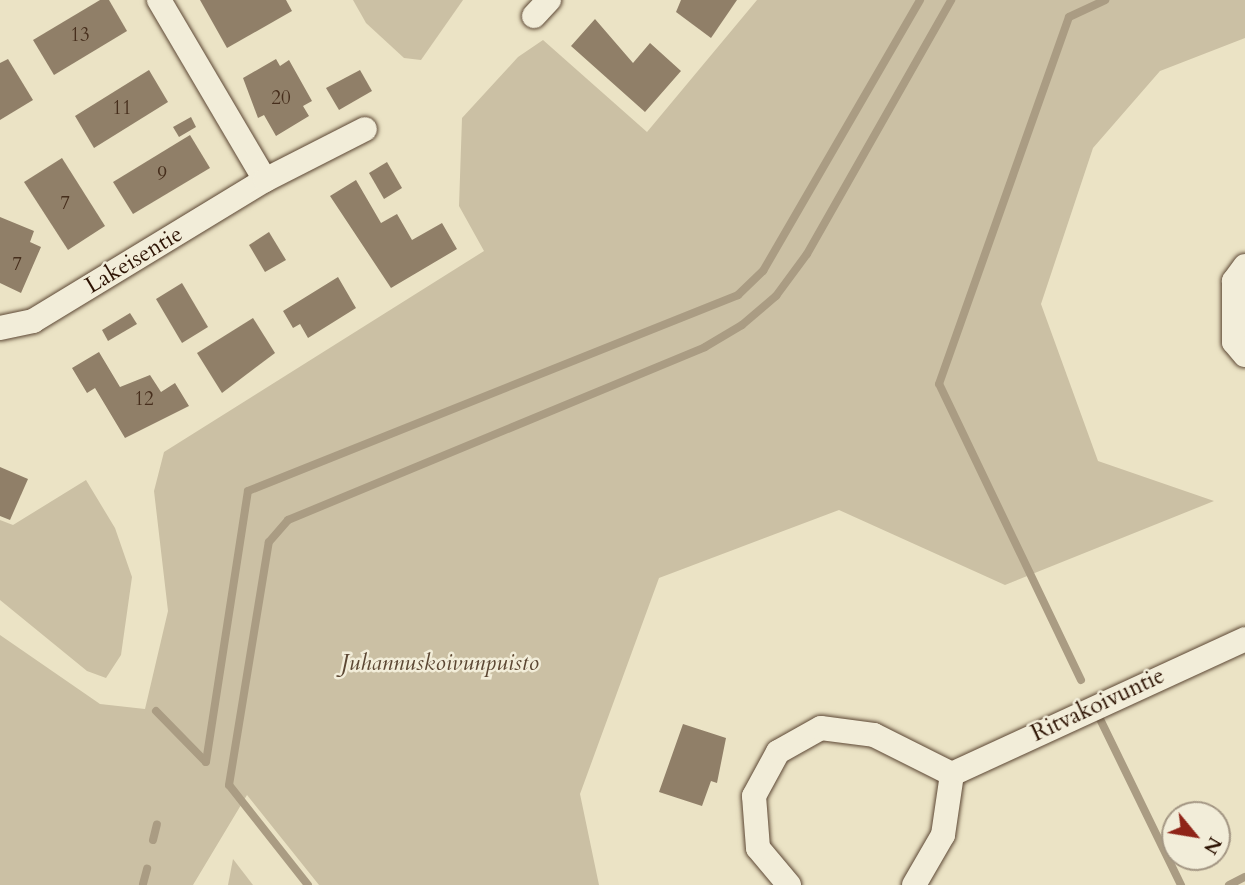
<!DOCTYPE html>
<html>
<head>
<meta charset="utf-8">
<style>
  body { margin:0 }
  #map { position:relative; width:1245px; height:885px; overflow:hidden; background:#ebe3c5; font-family:Cardo,serif }
  div>[style] { position:absolute }
  .green>* { inset:0; background:#cbc0a4 }
  .stream>* { height:8px; margin:-4px; padding:0 4px; transform-origin:4px; border-radius:4px; background:#aa9c83 }
  .building>* { inset:0; background:#907f68 }
  .roads { filter:drop-shadow(0 0 2px #5c4734) drop-shadow(0 0 2px #5c4734) }
  .street>* { height:24px; margin:-12px; padding:0 12px; transform-origin:12px; border-radius:12px; background:#f2edd9 }
  span { translate:-50% -50%; white-space:nowrap; text-align:center; line-height:1.15; -webkit-text-stroke:5px #f2edd9; paint-order:stroke }
  .number-label { font-size:19px; color:#462e1c }
  .number-label span { -webkit-text-stroke-width:0 }
  .street-label { font-size:23px; color:#2d1303 }
  .park-label { font-size:23px; color:#5c4733; font-style:italic }
  .north { position:absolute; left:1161px; top:801px; width:70px; height:70px; box-sizing:border-box; background:#f2edd9; border:2px solid #a39683; border-radius:50%; rotate:120deg; font-size:19px; font-weight:700; line-height:28px; text-align:center; color:#2d1303 }
  .north::after { content:''; display:block; margin:auto; width:24px; height:32px; background:#8f2418; clip-path:polygon(50% 0,100% 100%,50% 72%,0 100%) }
</style>
</head>
<body>
<div id="map">
  <div class="green">
    <div style="clip-path:polygon(353px 0,463px 0,421px 60px,404px 58px,366px 23px)"></div>
    <div style="clip-path:polygon(757px 0,1245px 0,1245px 38px,1160px 71px,1093px 148px,1041px 304px,1098px 461px,1214px 501px,1005px 585px,839px 510px,659px 578px,580px 794px,599px 885px,319px 885px,247px 795px,193px 885px,0 885px,0 635px,100px 704px,145px 709px,168px 611px,154px 491px,164px 452px,484px 251px,459px 206px,462px 118px,518px 57px,543px 40px,647px 132px)"></div>
    <div style="clip-path:polygon(86px 480px,115px 528px,132px 577px,121px 655px,106px 678px,87px 671px,0 600px,0 520px,13px 525px)"></div>
    <div style="clip-path:polygon(233px 859px,253px 885px,228px 885px)"></div>
  </div>
  <div class="stream">
    <div style="left:1081px;top:680px;width:328px;rotate:-115.6deg"></div>
    <div style="left:939px;top:384px;width:389px;rotate:-70.5deg"></div>
    <div style="left:1069px;top:17px;width:40px;rotate:-25deg"></div>
    <div style="left:156px;top:711px;width:71px;rotate:45.6deg"></div>
    <div style="left:1100px;top:719px;width:185px;rotate:64deg"></div>
    <div style="left:206px;top:762px;width:274px;rotate:-81.2deg"></div>
    <div style="left:248px;top:491px;width:528px;rotate:-21.8deg"></div>
    <div style="left:738px;top:295px;width:35px;rotate:-44deg"></div>
    <div style="left:763px;top:271px;width:313px;rotate:-59.9deg"></div>
    <div style="left:153px;top:840px;width:16px;rotate:-76deg"></div>
    <div style="left:143px;top:884px;width:16px;rotate:-75deg"></div>
    <div style="left:308px;top:885px;width:127px;rotate:-128.3deg"></div>
    <div style="left:229px;top:785px;width:246px;rotate:-80.7deg"></div>
    <div style="left:269px;top:542px;width:29px;rotate:-49deg"></div>
    <div style="left:288px;top:520px;width:451px;rotate:-22.5deg"></div>
    <div style="left:705px;top:347px;width:43px;rotate:-30.7deg"></div>
    <div style="left:742px;top:325px;width:45px;rotate:-40.5deg"></div>
    <div style="left:776px;top:296px;width:52px;rotate:-53.6deg"></div>
    <div style="left:807px;top:254px;width:292px;rotate:-60.4deg"></div>
    <div style="left:1229px;top:885px;width:18px;rotate:-27deg"></div>
  </div>
  <div class="building">
    <div style="clip-path:polygon(100px 0,109px 0,127px 31px,54px 75px,33px 40px)"></div>
    <div style="clip-path:polygon(200px 0,286px 0,292px 11px,227px 48px)"></div>
    <div style="clip-path:polygon(681px 0,737px 0,711px 38px,676px 12px)"></div>
    <div style="clip-path:polygon(595px 19px,633px 63px,650px 43px,681px 71px,645px 112px,571px 46px)"></div>
    <div style="clip-path:polygon(8px 59px,33px 100px,0 120px,0 63px)"></div>
    <div style="clip-path:polygon(276px 59px,280px 66px,289px 60px,312px 101px,303px 106px,309px 116px,276px 136px,264px 115px,258px 118px,243px 78px)"></div>
    <div style="clip-path:polygon(149px 70px,168px 102px,94px 148px,75px 116px)"></div>
    <div style="clip-path:polygon(360px 70px,372px 91px,339px 110px,326px 88px)"></div>
    <div style="clip-path:polygon(191px 117px,196px 127px,179px 137px,173px 127px)"></div>
    <div style="clip-path:polygon(190px 135px,210px 168px,133px 214px,113px 182px)"></div>
    <div style="clip-path:polygon(62px 158px,105px 226px,68px 250px,24px 182px)"></div>
    <div style="clip-path:polygon(387px 162px,402px 188px,384px 199px,369px 173px)"></div>
    <div style="clip-path:polygon(356px 180px,381px 223px,397px 214px,412px 240px,442px 223px,457px 249px,391px 288px,330px 196px)"></div>
    <div style="clip-path:polygon(0 217px,34px 231px,30px 242px,41px 247px,21px 293px,0 283px)"></div>
    <div style="clip-path:polygon(269px 232px,286px 260px,265px 272px,249px 245px)"></div>
    <div style="clip-path:polygon(338px 277px,356px 308px,308px 338px,300px 324px,293px 328px,283px 311px)"></div>
    <div style="clip-path:polygon(182px 283px,208px 327px,182px 343px,156px 299px)"></div>
    <div style="clip-path:polygon(130px 313px,137px 324px,108px 341px,102px 330px)"></div>
    <div style="clip-path:polygon(253px 318px,275px 353px,222px 393px,197px 353px)"></div>
    <div style="clip-path:polygon(99px 352px,120px 387px,150px 375px,161px 392px,175px 383px,189px 406px,125px 438px,95px 388px,87px 393px,72px 368px)"></div>
    <div style="clip-path:polygon(0 467px,28px 479px,10px 520px,0 516px)"></div>
    <div style="clip-path:polygon(683px 724px,726px 738px,717px 783px,711px 781px,702px 806px,659px 792px)"></div>
  </div>
  <div class="roads">
    <div class="street">
      <div style="left:159px;top:0;width:209px;rotate:59.5deg"></div>
      <div style="left:534px;top:16px;width:22px;rotate:-47deg"></div>
      <div style="left:1245px;top:266px;width:19px;rotate:126deg"></div>
      <div style="left:1234px;top:281px;width:61px;rotate:90deg"></div>
      <div style="left:1234px;top:342px;width:17px;rotate:50deg"></div>
      <div style="left:0;top:328px;width:34px;rotate:-12deg"></div>
      <div style="left:33px;top:321px;width:271px;rotate:-31.3deg"></div>
      <div style="left:265px;top:180px;width:112px;rotate:-27deg"></div>
      <div style="left:952px;top:774px;width:323px;rotate:-24.7deg"></div>
      <div style="left:789px;top:885px;width:48px;rotate:-130deg"></div>
      <div style="left:758px;top:848px;width:52px;rotate:-94.4deg"></div>
      <div style="left:754px;top:796px;width:50px;rotate:-61.4deg"></div>
      <div style="left:778px;top:752px;width:49px;rotate:-29.2deg"></div>
      <div style="left:821px;top:728px;width:53px;rotate:7.5deg"></div>
      <div style="left:874px;top:735px;width:87px;rotate:26.6deg"></div>
      <div style="left:914px;top:885px;width:58px;rotate:-59.9deg"></div>
      <div style="left:943px;top:835px;width:62px;rotate:-81.6deg"></div>
    </div>
  </div>
  <div class="number-label">
    <span style="left:80px;top:36px">13</span>
    <span style="left:281px;top:99px">20</span>
    <span style="left:122px;top:109px">11</span>
    <span style="left:162px;top:175px">9</span>
    <span style="left:65px;top:204px">7</span>
    <span style="left:17px;top:265px">7</span>
    <span style="left:144px;top:400px">12</span>
  </div>
  <div class="street-label">
    <span style="left:134px;top:260px;rotate:-31deg">Lakeisentie</span>
    <span style="left:1098px;top:705px;rotate:-25deg">Ritvakoivuntie</span>
  </div>
  <div class="park-label">
    <span style="left:440px;top:663px">Juhannuskoivunpuisto</span>
  </div>
  <div class="north">N</div>
</div>
</body>
</html>
